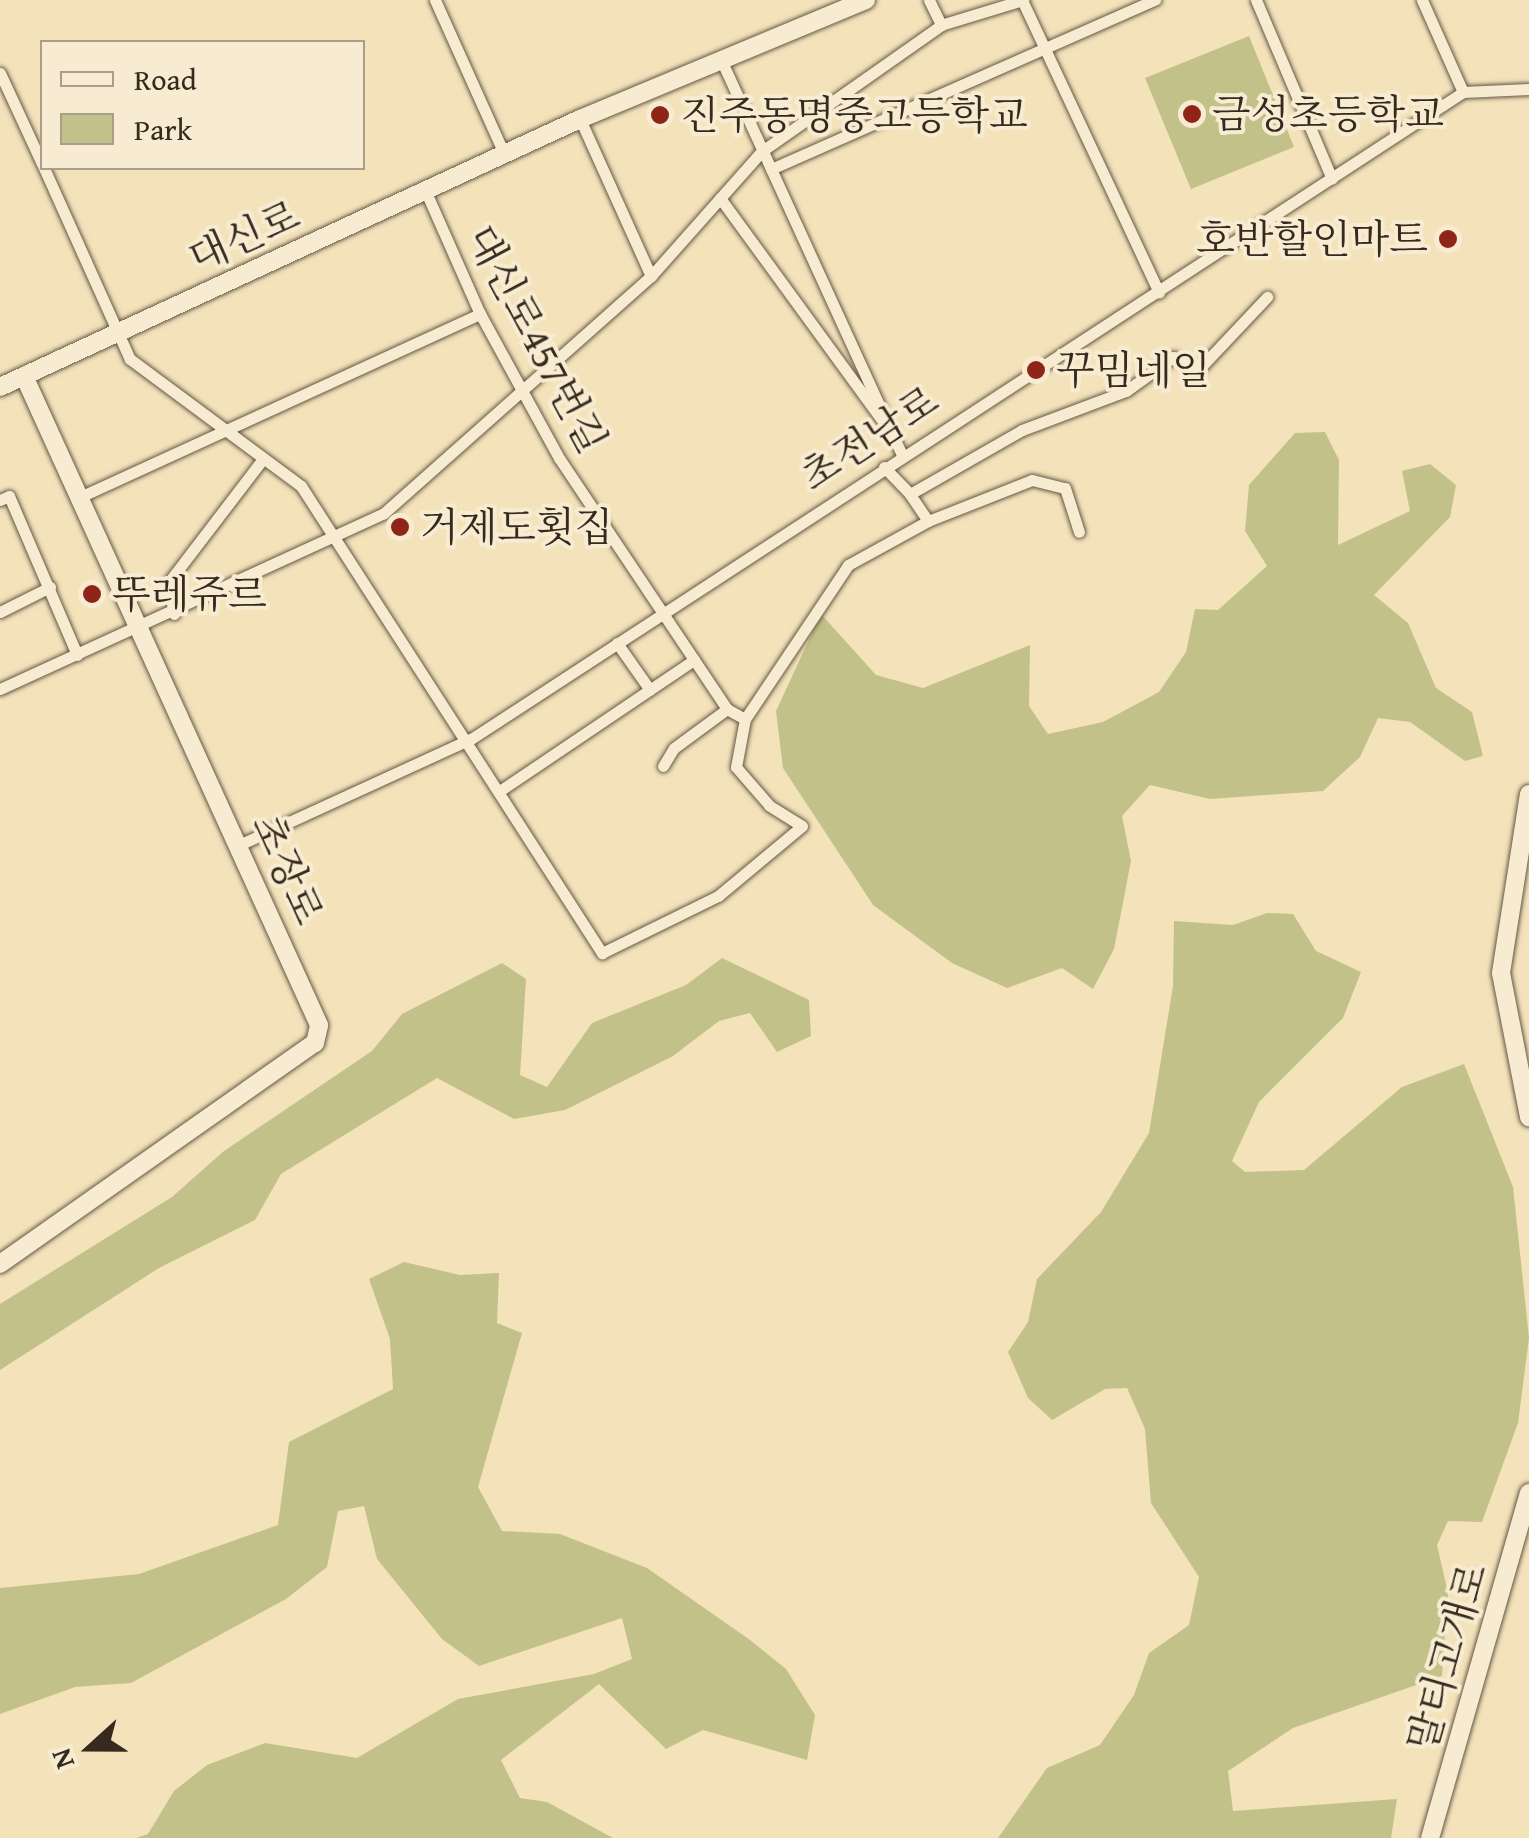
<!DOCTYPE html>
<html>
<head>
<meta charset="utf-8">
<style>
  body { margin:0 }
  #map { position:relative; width:1529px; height:1838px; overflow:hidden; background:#f3e2ba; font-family:"Gentium Book Plus","Noto Serif KR",serif }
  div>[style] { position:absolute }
  .green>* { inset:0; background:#c3c18a }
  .roads { filter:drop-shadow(0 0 2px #655845) drop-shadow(0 0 2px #655845) }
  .street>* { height:11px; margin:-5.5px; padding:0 5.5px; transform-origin:5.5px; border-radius:5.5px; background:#f7ecd2 }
  .secondary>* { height:18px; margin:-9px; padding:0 9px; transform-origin:9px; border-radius:9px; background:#f7ecd2 }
  .dots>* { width:28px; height:28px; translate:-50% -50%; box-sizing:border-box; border:5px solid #f7ecd2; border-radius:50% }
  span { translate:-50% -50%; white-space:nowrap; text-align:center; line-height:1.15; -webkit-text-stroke:8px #f7ecd2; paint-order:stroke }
  .poi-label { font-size:40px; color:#362a1e }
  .left { translate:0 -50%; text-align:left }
  .right { translate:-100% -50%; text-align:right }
  .street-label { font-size:40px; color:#362a1e }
  .legend { position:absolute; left:40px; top:40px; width:325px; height:130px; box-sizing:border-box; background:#f7ecd2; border:2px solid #aa9e8a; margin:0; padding:12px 18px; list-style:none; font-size:30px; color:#362a1e }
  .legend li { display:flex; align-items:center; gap:20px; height:50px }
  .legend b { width:50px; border:2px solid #aa9e8a }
  .north { position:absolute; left:40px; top:1698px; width:100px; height:100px; -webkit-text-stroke:8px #f7ecd2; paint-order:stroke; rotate:249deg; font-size:28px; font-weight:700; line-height:40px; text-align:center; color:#362a1e }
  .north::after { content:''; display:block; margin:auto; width:35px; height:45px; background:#362a1e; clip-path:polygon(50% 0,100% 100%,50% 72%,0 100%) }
</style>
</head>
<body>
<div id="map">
  <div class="green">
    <div style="clip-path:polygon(1249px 36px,1294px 147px,1191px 189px,1145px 78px)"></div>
    <div style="clip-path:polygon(1325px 432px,1339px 460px,1338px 545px,1410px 511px,1402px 471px,1430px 464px,1456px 485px,1450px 517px,1374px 595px,1408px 623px,1436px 688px,1472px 712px,1483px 756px,1465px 761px,1410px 722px,1378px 718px,1360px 757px,1323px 791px,1210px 799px,1150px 785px,1122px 816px,1131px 861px,1114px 949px,1093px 989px,1062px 968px,1007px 988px,952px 963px,873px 905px,783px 768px,776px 711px,821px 614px,876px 675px,923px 688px,1030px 645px,1029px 706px,1048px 734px,1103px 722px,1159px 692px,1186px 652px,1195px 609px,1218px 610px,1267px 566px,1245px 531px,1249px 485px,1295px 433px)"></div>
    <div style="clip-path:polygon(1267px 913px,1293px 914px,1316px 951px,1361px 972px,1343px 1018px,1259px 1102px,1232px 1161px,1245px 1172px,1304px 1170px,1402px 1087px,1464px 1064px,1513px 1187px,1529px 1338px,1518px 1423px,1482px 1522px,1448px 1521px,1437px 1545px,1448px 1593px,1442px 1676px,1293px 1728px,1228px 1771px,1233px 1811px,1397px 1799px,1391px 1838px,998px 1838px,1047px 1768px,1100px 1745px,1134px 1695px,1149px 1653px,1189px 1625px,1199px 1577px,1151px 1503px,1145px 1429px,1127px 1388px,1105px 1389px,1052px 1420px,1028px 1398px,1008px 1352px,1028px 1322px,1037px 1279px,1101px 1212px,1149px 1133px,1173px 986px,1174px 921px,1233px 925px)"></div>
    <div style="clip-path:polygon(722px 958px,809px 1000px,811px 1036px,777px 1052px,750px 1013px,719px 1021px,673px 1056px,565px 1110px,514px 1119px,437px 1078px,281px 1174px,255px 1220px,159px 1268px,0 1370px,0 1304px,172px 1197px,224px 1151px,372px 1051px,402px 1014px,502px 963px,526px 979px,520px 1075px,547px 1087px,592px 1023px,686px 985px)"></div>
    <div style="clip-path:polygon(404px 1262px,460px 1275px,499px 1273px,497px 1323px,522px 1333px,478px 1487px,502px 1531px,560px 1534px,647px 1568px,750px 1640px,786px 1669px,815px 1715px,807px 1760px,703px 1730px,666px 1749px,599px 1684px,501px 1760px,520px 1798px,547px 1802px,613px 1838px,136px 1838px,148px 1834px,174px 1791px,207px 1765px,265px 1743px,357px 1758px,458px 1699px,594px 1674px,632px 1659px,622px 1618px,479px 1666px,442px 1639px,377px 1559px,364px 1506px,338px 1511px,327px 1567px,286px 1599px,131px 1683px,75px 1687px,0 1714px,0 1588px,139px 1574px,278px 1525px,289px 1442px,393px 1389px,390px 1339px,369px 1279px)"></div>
  </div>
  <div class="roads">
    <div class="street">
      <div style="left:435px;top:0;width:171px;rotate:65.8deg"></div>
      <div style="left:929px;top:0;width:28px;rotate:64deg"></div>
      <div style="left:1022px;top:0;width:323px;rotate:64.9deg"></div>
      <div style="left:1256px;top:0;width:194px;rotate:67deg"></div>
      <div style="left:1422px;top:0;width:101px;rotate:66deg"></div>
      <div style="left:723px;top:64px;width:430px;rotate:65.4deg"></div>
      <div style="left:0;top:73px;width:100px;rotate:65.2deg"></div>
      <div style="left:580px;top:119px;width:172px;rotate:65.7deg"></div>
      <div style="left:44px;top:168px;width:209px;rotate:65.8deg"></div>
      <div style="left:130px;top:359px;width:213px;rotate:36.6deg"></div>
      <div style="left:301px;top:486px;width:556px;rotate:57.2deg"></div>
      <div style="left:602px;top:953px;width:129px;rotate:-26.2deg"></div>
      <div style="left:718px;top:896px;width:109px;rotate:-39.8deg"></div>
      <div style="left:802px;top:826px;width:39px;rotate:-148deg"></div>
      <div style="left:769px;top:805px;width:50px;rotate:-131deg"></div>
      <div style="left:736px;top:767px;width:49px;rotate:-79.4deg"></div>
      <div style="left:745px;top:719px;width:21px;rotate:-151deg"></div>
      <div style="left:727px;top:709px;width:302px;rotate:-123.8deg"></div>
      <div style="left:559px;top:458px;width:164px;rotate:-118.7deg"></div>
      <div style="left:480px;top:314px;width:133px;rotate:-113.9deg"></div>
      <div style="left:771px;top:169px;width:420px;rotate:-23.8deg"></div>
      <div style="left:720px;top:198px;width:280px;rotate:53.9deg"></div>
      <div style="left:884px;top:467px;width:37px;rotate:46deg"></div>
      <div style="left:910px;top:494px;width:129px;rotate:-29.7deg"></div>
      <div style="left:1022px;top:430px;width:111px;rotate:-20.6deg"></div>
      <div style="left:1126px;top:391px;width:58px;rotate:-35.9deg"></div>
      <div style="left:1173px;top:357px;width:29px;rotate:22deg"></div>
      <div style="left:1200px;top:368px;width:98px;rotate:-46.7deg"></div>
      <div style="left:80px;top:497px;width:440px;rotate:-24.6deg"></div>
      <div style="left:0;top:500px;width:10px;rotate:-24deg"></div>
      <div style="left:9px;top:496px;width:173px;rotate:66.8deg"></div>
      <div style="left:928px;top:521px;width:112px;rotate:-21.5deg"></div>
      <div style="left:1032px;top:480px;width:34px;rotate:14deg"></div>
      <div style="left:1065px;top:488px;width:46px;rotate:72.3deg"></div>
      <div style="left:0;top:612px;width:56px;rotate:-26.6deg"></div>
      <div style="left:174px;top:614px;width:32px;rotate:-101deg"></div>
      <div style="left:168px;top:583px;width:155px;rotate:-52.6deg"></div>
      <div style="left:617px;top:643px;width:57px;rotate:54.9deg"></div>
      <div style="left:0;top:689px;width:422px;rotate:-24.6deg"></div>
      <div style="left:384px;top:513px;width:357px;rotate:-41.6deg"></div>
      <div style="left:651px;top:276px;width:167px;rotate:-48.4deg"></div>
      <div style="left:762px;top:151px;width:219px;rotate:-35.1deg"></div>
      <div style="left:941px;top:25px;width:86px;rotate:-17deg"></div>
      <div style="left:745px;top:719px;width:185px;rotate:-56.2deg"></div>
      <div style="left:848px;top:565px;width:91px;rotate:-28.8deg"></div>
      <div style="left:928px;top:521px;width:32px;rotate:-124deg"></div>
      <div style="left:663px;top:766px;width:21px;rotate:-59deg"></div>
      <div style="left:674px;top:748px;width:66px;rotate:-36.3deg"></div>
      <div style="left:501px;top:790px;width:233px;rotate:-34deg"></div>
      <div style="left:239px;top:845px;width:255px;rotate:-24.6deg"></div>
      <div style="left:471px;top:739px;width:1184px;rotate:-33.11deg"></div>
      <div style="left:1463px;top:92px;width:66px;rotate:-2.6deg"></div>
    </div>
    <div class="secondary">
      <div style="left:0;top:387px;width:639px;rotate:-24.8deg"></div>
      <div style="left:580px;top:119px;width:310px;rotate:-22.6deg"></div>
      <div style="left:1529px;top:794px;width:181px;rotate:98.9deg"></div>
      <div style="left:1501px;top:973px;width:147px;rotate:79deg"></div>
      <div style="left:0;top:1264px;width:385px;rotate:-35.1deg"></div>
      <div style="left:315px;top:1043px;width:18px;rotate:-77deg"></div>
      <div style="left:319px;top:1025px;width:713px;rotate:-114.44deg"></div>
      <div style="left:1430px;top:1838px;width:359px;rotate:-74deg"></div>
    </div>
  </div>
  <div class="dots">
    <div style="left:1192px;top:114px;background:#8f2418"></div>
    <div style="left:660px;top:115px;background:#8f2418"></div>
    <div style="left:1448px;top:239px;background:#8f2418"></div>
    <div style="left:1036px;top:370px;background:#8f2418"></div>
    <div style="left:400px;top:527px;background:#8f2418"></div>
    <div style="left:92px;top:594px;background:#8f2418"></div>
  </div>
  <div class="poi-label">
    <span class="left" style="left:1212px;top:114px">금성초등학교</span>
    <span class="left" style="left:680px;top:115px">진주동명중고등학교</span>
    <span class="right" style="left:1428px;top:239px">호반할인마트</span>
    <span class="left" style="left:1056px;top:370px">꾸밈네일</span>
    <span class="left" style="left:420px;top:527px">거제도횟집</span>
    <span class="left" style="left:112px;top:594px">뚜레쥬르</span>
  </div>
  <div class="street-label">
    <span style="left:244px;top:236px;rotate:-24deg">대신로</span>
    <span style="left:537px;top:339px;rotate:62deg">대신로457번길</span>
    <span style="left:869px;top:438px;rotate:-33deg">초전남로</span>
    <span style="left:288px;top:869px;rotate:66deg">초장로</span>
    <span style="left:1447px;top:1657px;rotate:-74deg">말티고개로</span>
  </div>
  <ul class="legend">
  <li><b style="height:12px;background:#f7ecd2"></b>Road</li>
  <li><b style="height:28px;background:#c3c18a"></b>Park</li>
  </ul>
  <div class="north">N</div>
</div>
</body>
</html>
